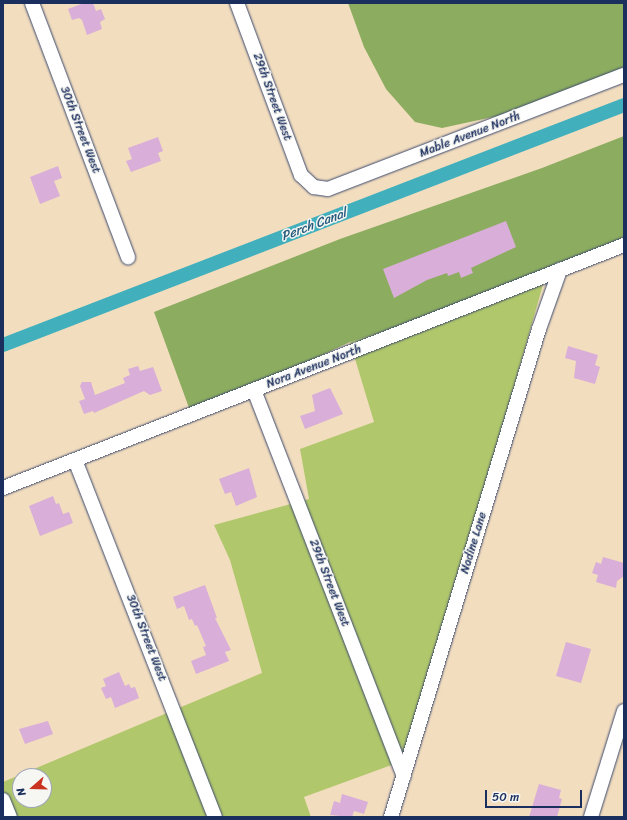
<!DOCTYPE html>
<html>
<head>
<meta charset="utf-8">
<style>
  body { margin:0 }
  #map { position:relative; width:627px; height:820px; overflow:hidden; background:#f2ddbf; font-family:Sriracha,sans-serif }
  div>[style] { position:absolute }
  .green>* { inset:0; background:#b1c76c }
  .forest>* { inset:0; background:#8cac60 }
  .canal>* { height:14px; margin:-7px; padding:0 7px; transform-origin:7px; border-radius:7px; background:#41b0bc }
  .building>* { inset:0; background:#d9aed8 }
  .roads { filter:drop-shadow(0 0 1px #3b496d) drop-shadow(0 0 1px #3b496d) }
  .minor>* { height:14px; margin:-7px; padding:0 7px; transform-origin:7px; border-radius:7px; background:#fff }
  span { translate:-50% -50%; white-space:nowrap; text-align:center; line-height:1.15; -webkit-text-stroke:3px #f6f6f2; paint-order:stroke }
  .street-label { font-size:12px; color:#1b2f5e }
  .water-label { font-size:13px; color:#285c7f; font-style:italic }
  .frame { position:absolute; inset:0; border:4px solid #1b2f5e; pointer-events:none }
  .north { position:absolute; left:12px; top:768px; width:40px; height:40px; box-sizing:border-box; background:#f6f6f2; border:1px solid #9ea6b7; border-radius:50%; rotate:250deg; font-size:11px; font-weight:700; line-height:16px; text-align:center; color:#1b2f5e }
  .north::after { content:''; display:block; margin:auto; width:14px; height:18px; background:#c8321e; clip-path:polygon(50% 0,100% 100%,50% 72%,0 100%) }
  .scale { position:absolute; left:485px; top:790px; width:97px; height:18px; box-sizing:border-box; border:2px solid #1b2f5e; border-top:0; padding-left:5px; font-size:12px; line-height:14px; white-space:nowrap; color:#1b2f5e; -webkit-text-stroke:3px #f6f6f2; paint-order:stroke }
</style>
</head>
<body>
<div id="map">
  <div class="green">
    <div style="clip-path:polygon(evenodd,544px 281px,408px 759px,304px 797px,311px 817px,3px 817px,3px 782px,262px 673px,230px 560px,214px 525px,309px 499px,300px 449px,374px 422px,350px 342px,544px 281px,20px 776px,44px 776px,44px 800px,20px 800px,20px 776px)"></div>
  </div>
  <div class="forest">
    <div style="clip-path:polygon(348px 3px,624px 3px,624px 79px,520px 111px,442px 128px,415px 122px,386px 89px,364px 47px)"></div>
    <div style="clip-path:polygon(624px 136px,624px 249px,544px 281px,350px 342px,192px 416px,154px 312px,340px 239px,542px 168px)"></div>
  </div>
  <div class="canal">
    <div style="left:3px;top:345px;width:666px;rotate:-21.13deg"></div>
  </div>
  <div class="building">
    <div style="clip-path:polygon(84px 3px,93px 3px,96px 11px,101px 9px,105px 19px,100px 22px,102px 29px,87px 35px,82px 20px,79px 18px,72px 20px,68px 9px)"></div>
    <div style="clip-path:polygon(158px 137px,163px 151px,158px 153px,161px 161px,131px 172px,126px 161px,132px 159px,128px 148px)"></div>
    <div style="clip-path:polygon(58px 166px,62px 178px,54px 181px,60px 196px,40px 204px,30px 177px)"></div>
    <div style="clip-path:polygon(506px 221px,516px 247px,471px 268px,473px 273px,461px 278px,459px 272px,448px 276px,447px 273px,427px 280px,394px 298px,383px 269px)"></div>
    <div style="clip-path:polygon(568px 346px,598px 355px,595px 365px,600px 367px,595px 384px,574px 378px,576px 361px,565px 358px)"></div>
    <div style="clip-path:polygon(138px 366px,140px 371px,153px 367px,162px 391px,150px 395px,144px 391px,94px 413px,93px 411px,84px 414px,79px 401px,85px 399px,80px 386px,82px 382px,91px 382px,95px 395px,125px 383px,123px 378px,130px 375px,128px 369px)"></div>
    <div style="clip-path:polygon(330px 388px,343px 414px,305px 429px,300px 416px,315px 411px,312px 395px)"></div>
    <div style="clip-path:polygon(249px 468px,257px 497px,236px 506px,231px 492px,225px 494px,219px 479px)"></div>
    <div style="clip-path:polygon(53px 496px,56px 504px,59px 503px,63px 514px,69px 512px,73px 523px,40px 536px,29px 506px)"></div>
    <div style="clip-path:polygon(603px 557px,624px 563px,624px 576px,617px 581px,616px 588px,596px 582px,598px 575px,592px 573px,596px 562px,601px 564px)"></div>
    <div style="clip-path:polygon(205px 585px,217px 618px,215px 618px,231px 650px,225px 652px,229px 661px,196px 674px,191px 661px,206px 655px,203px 647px,206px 646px,197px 625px,195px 626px,192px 619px,189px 620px,184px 606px,177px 609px,173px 597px)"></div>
    <div style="clip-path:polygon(566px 642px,591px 649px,581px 683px,556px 676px)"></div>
    <div style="clip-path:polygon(119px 672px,125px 686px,129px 684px,131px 688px,135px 687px,139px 698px,115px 708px,111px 697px,106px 699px,101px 688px,106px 686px,103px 679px)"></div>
    <div style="clip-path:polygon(48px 721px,53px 734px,25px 744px,19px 729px)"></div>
    <div style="clip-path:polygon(539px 784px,561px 790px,559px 798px,562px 799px,557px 817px,529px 817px)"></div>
    <div style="clip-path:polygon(342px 794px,368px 802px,364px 814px,354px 811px,352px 817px,330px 815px,334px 801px,340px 803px)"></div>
  </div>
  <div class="roads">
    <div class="minor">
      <div style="left:32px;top:3px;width:272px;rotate:69.3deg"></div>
      <div style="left:237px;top:3px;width:184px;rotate:69.6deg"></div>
      <div style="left:301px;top:175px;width:18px;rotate:43deg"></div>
      <div style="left:314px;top:187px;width:14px;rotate:8deg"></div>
      <div style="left:328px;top:189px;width:317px;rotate:-21.1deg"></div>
      <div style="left:254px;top:390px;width:414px;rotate:68.8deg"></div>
      <div style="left:75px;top:460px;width:383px;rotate:68.6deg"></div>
      <div style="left:3px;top:488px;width:667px;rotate:-21.37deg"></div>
      <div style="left:3px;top:800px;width:18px;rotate:68deg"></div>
      <div style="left:391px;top:817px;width:510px;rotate:-73.13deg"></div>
      <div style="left:539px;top:329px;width:63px;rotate:-70.4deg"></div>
      <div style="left:591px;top:817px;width:111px;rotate:-72.7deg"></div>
    </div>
  </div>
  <div class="street-label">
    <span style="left:272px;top:97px;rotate:70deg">29th Street West</span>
    <span style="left:80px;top:130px;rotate:69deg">30th Street West</span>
    <span style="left:470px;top:135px;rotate:-21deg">Mable Avenue North</span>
    <span style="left:314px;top:367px;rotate:-21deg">Nora Avenue North</span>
    <span style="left:474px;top:543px;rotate:-73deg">Nadine Lane</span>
    <span style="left:329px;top:583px;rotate:69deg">29th Street West</span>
    <span style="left:146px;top:638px;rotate:69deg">30th Street West</span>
  </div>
  <div class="water-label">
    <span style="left:314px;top:225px;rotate:-21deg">Perch Canal</span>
  </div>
  <div class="frame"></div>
  <div class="north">N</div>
  <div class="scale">50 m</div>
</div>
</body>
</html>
